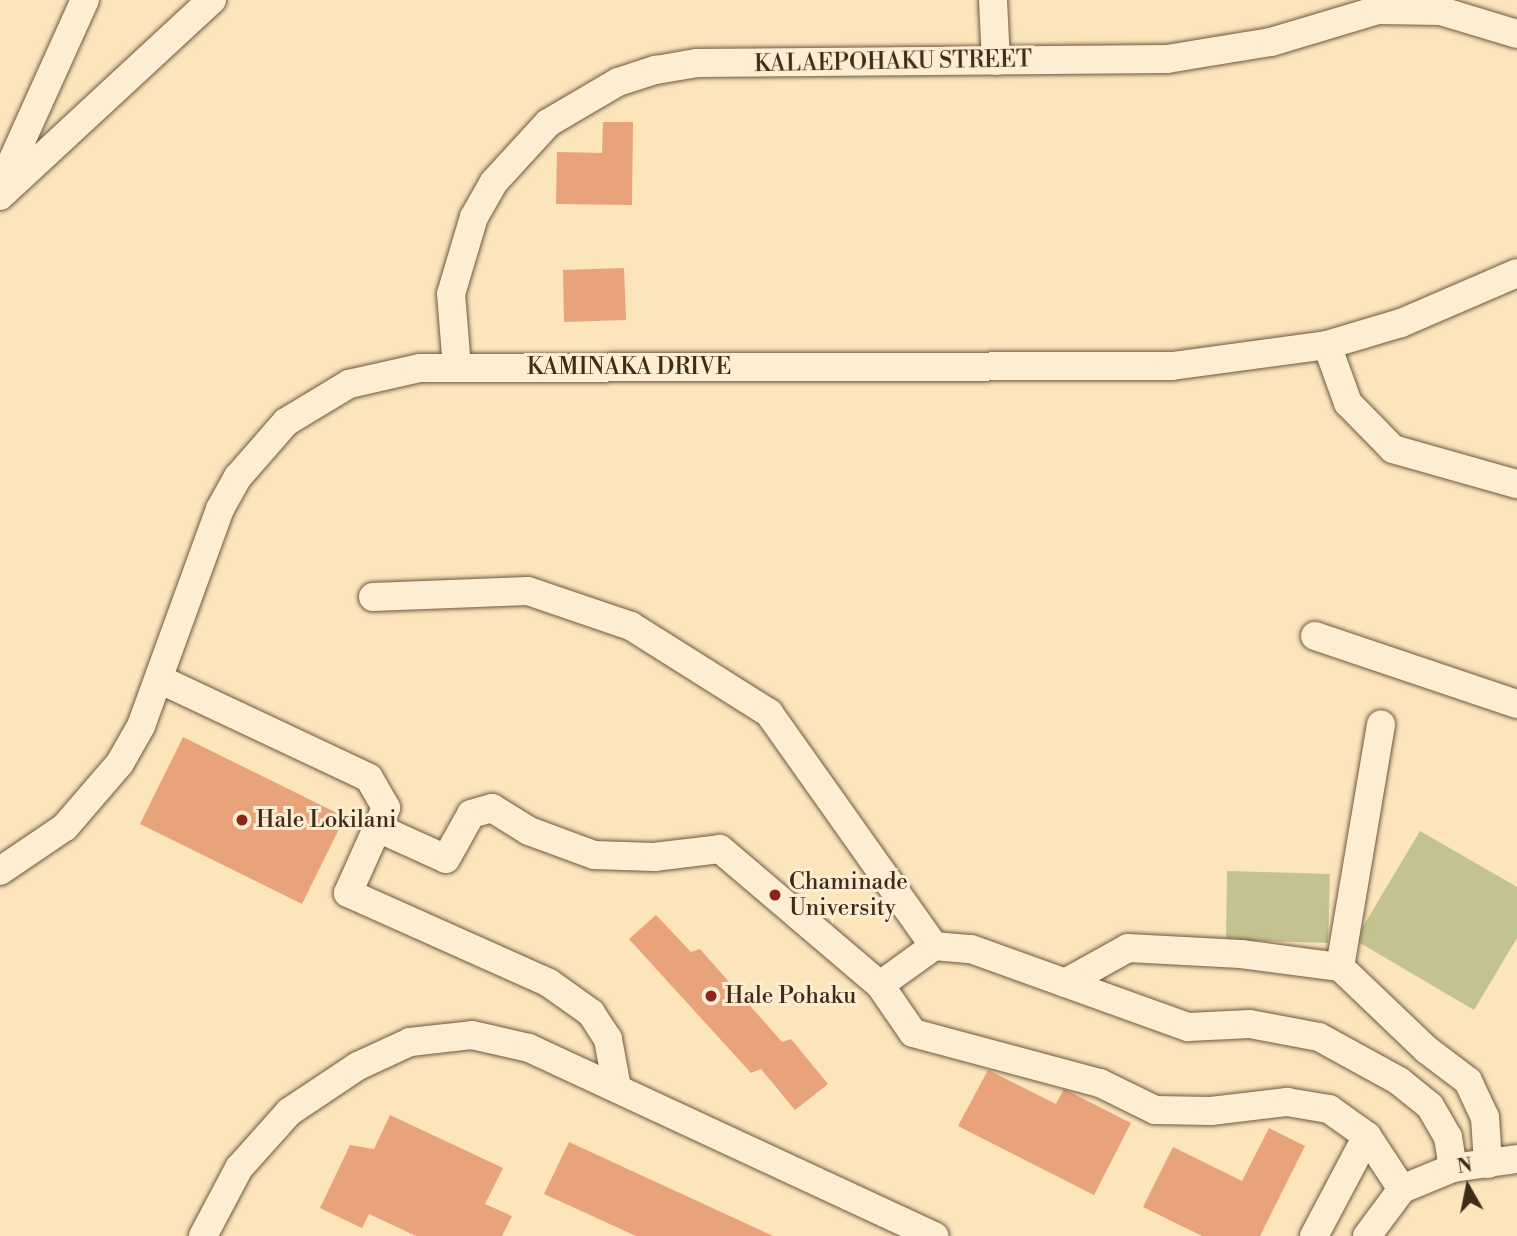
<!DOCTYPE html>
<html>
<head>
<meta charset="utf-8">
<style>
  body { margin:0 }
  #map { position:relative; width:1517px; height:1236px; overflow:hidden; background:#fce4bb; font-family:"Libre Bodoni",serif }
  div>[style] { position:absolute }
  .green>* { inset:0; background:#c2c38e }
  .building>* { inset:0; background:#e8a37a }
  .roads { filter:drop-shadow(0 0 2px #6e5940) drop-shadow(0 0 2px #6e5940) }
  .minor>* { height:28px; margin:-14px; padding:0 14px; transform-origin:14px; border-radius:14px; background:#fdedd3 }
  .dots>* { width:19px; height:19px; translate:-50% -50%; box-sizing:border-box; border:4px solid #fdedd3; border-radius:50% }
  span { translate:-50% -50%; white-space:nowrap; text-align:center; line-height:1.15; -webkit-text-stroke:6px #fdedd3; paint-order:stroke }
  .street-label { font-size:23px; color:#3f2b17 }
  .poi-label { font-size:23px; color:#3f2b17 }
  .left { translate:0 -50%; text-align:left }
  .north { position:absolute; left:1433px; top:1152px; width:70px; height:70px; -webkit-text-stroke:5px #fdedd3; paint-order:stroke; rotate:351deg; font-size:19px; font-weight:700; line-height:28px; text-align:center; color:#3f2b17 }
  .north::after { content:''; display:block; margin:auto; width:24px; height:32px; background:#3f2b17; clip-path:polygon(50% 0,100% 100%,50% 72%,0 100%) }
</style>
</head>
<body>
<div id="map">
  <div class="green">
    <div style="clip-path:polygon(1420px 831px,1517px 887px,1517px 938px,1474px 1010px,1355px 940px)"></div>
    <div style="clip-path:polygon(1227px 871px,1330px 874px,1328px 943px,1226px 940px)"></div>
  </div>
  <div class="building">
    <div style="clip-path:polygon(603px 122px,633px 122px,632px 205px,556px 204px,557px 152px,602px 153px)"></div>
    <div style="clip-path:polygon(624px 268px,626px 320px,564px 322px,563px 270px)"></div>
    <div style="clip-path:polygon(183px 737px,345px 817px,302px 904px,140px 824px)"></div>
    <div style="clip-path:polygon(656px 915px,691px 952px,700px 949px,782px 1042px,791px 1039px,828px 1084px,795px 1110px,761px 1069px,751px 1073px,629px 939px)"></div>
    <div style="clip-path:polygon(988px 1070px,1056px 1104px,1064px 1089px,1131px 1123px,1094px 1195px,958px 1126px)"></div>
    <div style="clip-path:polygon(390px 1115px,503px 1168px,485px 1204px,512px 1216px,502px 1236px,416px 1236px,369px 1214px,362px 1228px,320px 1208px,350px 1145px,374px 1149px)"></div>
    <div style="clip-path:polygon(1269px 1128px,1305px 1146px,1260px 1236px,1202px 1236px,1143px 1207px,1173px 1147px,1242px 1181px)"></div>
    <div style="clip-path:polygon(569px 1142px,773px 1236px,636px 1236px,544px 1194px)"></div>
  </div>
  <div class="roads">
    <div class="minor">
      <div style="left:993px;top:0;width:61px;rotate:87.2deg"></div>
      <div style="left:0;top:188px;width:206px;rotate:-65.7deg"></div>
      <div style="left:0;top:196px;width:289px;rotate:-42.8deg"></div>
      <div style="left:1327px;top:345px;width:62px;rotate:70.1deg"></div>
      <div style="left:1348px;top:403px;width:64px;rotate:45.6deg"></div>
      <div style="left:1393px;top:449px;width:129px;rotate:15.8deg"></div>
      <div style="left:457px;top:368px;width:74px;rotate:-94.6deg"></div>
      <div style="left:451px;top:294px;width:80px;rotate:-73.4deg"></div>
      <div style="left:474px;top:217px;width:40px;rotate:-60.3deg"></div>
      <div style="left:494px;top:182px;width:80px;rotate:-47.5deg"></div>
      <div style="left:548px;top:123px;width:81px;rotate:-30.4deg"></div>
      <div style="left:618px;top:82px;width:40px;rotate:-18deg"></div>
      <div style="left:656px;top:70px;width:42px;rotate:-9.7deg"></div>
      <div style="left:697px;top:63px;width:470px;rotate:-0.5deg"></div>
      <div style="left:1167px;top:59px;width:105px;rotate:-9.3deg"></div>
      <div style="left:1271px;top:42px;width:112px;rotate:-16.7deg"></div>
      <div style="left:1378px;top:10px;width:63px;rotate:0.9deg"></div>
      <div style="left:1441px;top:11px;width:79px;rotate:16.8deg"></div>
      <div style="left:373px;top:597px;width:155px;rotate:-2.2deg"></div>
      <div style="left:528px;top:591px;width:109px;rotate:18.8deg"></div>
      <div style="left:631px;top:626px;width:163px;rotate:32.2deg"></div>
      <div style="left:769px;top:713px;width:286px;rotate:54.7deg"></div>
      <div style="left:1315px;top:636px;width:213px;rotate:18.6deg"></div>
      <div style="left:159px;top:679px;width:232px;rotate:25.2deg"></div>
      <div style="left:369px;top:778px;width:34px;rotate:60deg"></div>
      <div style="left:386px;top:808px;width:93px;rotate:114.1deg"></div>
      <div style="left:348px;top:893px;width:220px;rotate:24.1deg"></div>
      <div style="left:549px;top:983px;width:52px;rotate:35.5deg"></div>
      <div style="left:591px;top:1013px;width:31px;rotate:57deg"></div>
      <div style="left:608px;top:1039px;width:50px;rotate:79.6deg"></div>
      <div style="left:380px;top:829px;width:72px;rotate:24.4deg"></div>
      <div style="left:446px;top:859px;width:51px;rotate:-60.9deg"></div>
      <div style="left:471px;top:814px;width:22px;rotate:-16deg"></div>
      <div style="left:492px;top:808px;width:44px;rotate:31.9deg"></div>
      <div style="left:529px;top:831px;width:69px;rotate:20.3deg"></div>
      <div style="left:594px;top:855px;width:60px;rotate:1.9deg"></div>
      <div style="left:654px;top:857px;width:66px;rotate:-6.9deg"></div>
      <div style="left:720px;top:849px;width:210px;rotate:40.4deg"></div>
      <div style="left:880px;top:985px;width:58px;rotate:55.5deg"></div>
      <div style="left:913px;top:1033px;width:194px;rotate:15deg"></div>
      <div style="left:1100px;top:1083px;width:61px;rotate:26.1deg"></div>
      <div style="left:1155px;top:1110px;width:56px;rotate:1deg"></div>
      <div style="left:1211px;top:1111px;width:77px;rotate:-6.8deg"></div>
      <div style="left:1287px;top:1102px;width:43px;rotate:9.5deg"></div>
      <div style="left:1329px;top:1109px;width:47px;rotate:35.4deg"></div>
      <div style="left:0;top:871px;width:78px;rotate:-34.1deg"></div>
      <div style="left:65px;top:827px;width:84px;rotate:-49.3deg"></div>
      <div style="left:120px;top:763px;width:43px;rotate:-60.4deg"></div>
      <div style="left:141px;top:726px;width:231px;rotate:-70deg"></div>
      <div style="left:220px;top:509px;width:37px;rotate:-61deg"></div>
      <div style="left:238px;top:477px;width:73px;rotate:-48.9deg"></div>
      <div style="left:286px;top:422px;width:74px;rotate:-31.1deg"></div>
      <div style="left:349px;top:384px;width:73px;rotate:-12.7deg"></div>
      <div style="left:420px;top:368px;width:752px;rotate:-0.15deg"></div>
      <div style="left:1172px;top:366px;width:156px;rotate:-7.7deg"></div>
      <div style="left:1327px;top:345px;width:77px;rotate:-16.6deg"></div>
      <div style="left:1401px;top:323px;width:126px;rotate:-23.3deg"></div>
      <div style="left:1340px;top:967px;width:120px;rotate:43.7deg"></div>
      <div style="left:1427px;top:1050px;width:51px;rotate:37.1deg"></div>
      <div style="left:1468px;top:1081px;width:40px;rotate:65deg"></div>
      <div style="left:1485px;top:1117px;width:47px;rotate:86.3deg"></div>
      <div style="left:1065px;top:983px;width:72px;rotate:-29.1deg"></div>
      <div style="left:1128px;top:948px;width:113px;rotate:3deg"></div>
      <div style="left:1241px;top:954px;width:100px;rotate:7.5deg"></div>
      <div style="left:1340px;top:967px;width:246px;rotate:-80.4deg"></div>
      <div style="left:880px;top:985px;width:67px;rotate:-35.8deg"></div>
      <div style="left:934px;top:946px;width:37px;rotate:5deg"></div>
      <div style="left:971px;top:949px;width:231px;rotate:19.8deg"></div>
      <div style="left:1188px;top:1027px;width:62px;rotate:-2.8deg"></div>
      <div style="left:1250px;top:1024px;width:70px;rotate:10.7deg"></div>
      <div style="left:1319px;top:1037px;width:91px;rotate:28.8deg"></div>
      <div style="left:1399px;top:1081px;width:40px;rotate:39deg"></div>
      <div style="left:1430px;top:1106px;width:36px;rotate:60deg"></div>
      <div style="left:1448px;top:1137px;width:31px;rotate:81deg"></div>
      <div style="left:203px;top:1236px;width:77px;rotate:-62.1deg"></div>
      <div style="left:239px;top:1168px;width:75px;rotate:-48.2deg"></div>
      <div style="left:289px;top:1112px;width:83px;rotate:-33.7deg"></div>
      <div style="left:358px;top:1066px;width:57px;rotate:-24.8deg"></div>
      <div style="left:410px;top:1042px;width:62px;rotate:-6.4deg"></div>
      <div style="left:472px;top:1035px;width:58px;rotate:12.8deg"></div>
      <div style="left:529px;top:1048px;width:447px;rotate:24.9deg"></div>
      <div style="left:1314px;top:1236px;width:113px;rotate:-62.1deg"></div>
      <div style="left:1367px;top:1136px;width:64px;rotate:56.6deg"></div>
      <div style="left:1367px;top:1236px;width:59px;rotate:-53.3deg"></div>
      <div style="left:1402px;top:1189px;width:55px;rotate:-22.4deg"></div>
      <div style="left:1453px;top:1168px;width:65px;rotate:-8deg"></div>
    </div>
  </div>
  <div class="dots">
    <div style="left:242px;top:820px;background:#8f2418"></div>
    <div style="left:775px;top:895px;background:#8f2418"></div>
    <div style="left:711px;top:996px;background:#8f2418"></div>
  </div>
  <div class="street-label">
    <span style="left:893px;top:62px;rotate:-1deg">KALAEPOHAKU STREET</span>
    <span style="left:629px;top:367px">KAMINAKA DRIVE</span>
  </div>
  <div class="poi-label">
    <span class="left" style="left:256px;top:820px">Hale Lokilani</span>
    <span class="left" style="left:789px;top:895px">Chaminade<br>University</span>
    <span class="left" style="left:725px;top:996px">Hale Pohaku</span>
  </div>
  <div class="north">N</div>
</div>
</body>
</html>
